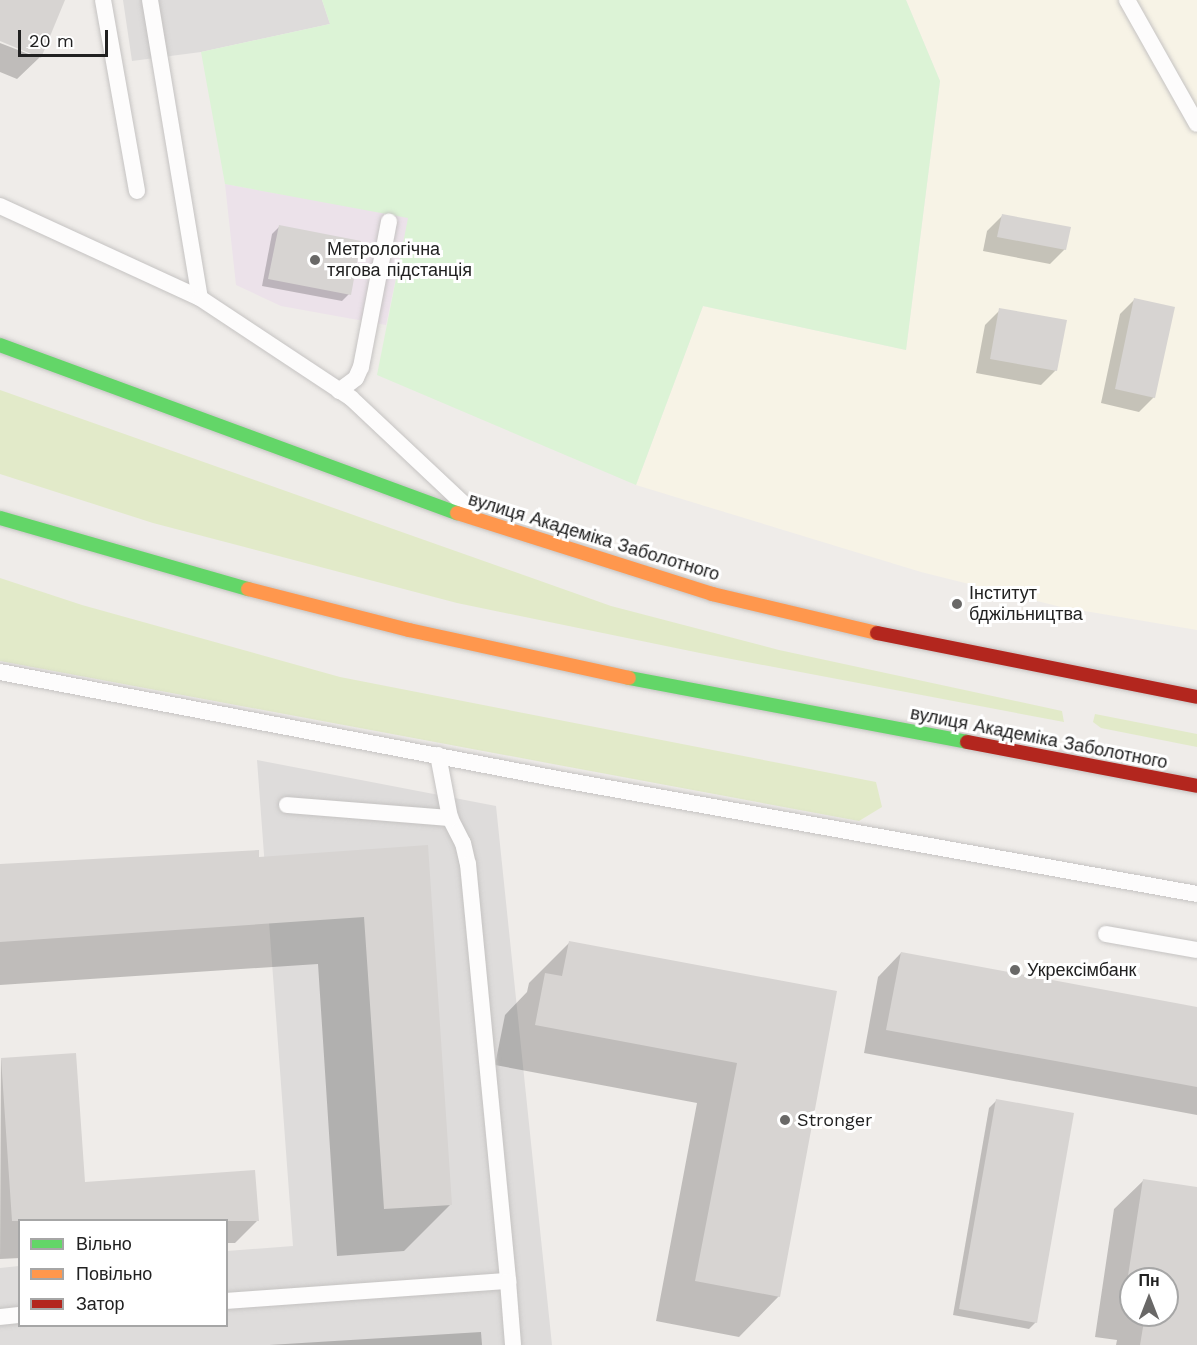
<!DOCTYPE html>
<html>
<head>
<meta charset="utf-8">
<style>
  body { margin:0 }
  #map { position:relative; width:1197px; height:1345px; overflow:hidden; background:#efece9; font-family:"Work Sans",sans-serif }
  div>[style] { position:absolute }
  .residential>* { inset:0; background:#dedcdb }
  .industrial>* { inset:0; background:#ece2ea }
  .education>* { inset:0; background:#f7f3e6 }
  .grass>* { inset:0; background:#e2eac9 }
  .park>* { inset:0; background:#dcf3d6 }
  .shadow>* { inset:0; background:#0003 }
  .building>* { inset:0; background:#d7d4d2 }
  .roads { filter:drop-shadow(0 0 2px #c5c3c2) drop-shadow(0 0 2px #c5c3c2) }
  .lane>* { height:16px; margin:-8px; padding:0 8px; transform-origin:8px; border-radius:8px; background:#fdfcfc }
  .fast>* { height:14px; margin:-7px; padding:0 7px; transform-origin:7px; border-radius:7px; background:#63d668 }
  .slow>* { height:14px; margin:-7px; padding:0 7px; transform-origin:7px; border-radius:7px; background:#ff974d }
  .jam>* { height:14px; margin:-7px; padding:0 7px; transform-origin:7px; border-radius:7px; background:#b3261e }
  .dots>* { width:16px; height:16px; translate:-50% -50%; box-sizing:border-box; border:3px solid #fff; border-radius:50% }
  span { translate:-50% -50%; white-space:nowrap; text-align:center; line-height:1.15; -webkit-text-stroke:6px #fff; paint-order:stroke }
  .poi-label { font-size:18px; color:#212121 }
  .left { translate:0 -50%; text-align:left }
  .street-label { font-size:18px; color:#212121 }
  .legend { position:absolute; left:18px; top:1219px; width:210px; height:108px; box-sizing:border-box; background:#fff; border:2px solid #a6a6a6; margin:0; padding:8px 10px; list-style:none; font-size:18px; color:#212121 }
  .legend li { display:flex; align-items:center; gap:12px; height:30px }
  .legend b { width:30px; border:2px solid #a6a6a6 }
  .north { position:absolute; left:1119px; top:1267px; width:60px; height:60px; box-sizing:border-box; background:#fff; border:2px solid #a6a6a6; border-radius:50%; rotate:0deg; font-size:16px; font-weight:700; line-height:24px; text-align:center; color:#212121 }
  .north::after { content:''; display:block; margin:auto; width:21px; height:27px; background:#696867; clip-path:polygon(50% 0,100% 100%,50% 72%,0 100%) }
  .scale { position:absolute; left:18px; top:30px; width:90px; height:27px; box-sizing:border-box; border:3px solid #212121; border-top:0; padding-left:8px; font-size:18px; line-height:21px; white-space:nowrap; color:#212121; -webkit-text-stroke:4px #fff; paint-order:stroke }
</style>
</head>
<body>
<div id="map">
  <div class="residential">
    <div style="clip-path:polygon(123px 0,322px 0,330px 24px,201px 52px,132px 61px)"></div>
    <div style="clip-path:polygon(257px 760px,496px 806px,552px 1345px,0 1345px,0 1268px,19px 1266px,20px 1326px,226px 1326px,227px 1251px,293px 1246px)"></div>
  </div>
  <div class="industrial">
    <div style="clip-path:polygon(225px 184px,409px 217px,386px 325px,281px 306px,236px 285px)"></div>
  </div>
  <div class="education">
    <div style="clip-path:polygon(906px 0,1197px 0,1197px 630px,1061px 607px,921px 572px,636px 485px,703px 306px,906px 350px,940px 81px)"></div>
  </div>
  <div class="grass">
    <div style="clip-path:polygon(0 390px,611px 606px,779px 650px,1062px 711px,1064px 722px,700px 653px,457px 603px,153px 523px,0 474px)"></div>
    <div style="clip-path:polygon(0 578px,82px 605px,340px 677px,876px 782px,882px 807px,859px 821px,0 661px)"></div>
    <div style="clip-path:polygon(1095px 714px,1197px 734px,1197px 747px,1101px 728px,1093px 722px)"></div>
  </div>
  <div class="park">
    <div style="clip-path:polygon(322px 0,906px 0,940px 81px,906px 350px,703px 306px,636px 485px,377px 375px,408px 218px,225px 184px,201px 52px,330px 24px)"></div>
  </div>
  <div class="shadow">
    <div style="clip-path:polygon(0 0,55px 0,40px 57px,17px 79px,0 72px,0 43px,31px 55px,31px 52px,0 40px)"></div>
    <div style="clip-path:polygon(1002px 216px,1065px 249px,1050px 264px,983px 251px,987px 231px)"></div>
    <div style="clip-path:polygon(279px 227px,349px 294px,342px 301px,262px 286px,272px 234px)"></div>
    <div style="clip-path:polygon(1135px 299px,1154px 397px,1139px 412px,1101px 403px,1120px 314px)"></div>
    <div style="clip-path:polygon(1000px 310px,1056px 370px,1041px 385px,976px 373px,985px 325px)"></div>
    <div style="clip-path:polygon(426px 847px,451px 1204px,404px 1251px,337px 1256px,318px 964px,0 985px,0 866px,258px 858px)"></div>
    <div style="clip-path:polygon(570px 942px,835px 992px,779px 1296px,739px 1337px,656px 1321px,697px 1103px,495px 1065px,505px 1015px,527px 992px,529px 983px)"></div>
    <div style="clip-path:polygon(901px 953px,1197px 1008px,1197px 1115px,864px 1053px,878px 977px)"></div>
    <div style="clip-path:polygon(1px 1059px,84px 1184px,257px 1221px,235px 1243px,226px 1243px,226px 1220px,20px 1220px,20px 1258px,0 1259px)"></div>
    <div style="clip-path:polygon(996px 1101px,1036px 1322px,1029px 1329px,953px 1315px,989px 1108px)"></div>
    <div style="clip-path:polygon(evenodd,1144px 1180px,1197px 1189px,1197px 1345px,1116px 1345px,1117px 1340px,1095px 1337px,1114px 1209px,1144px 1180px,1131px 1279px,1167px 1279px,1167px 1315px,1131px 1315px,1131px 1279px)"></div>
    <div style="clip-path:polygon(481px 1332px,482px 1345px,269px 1345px)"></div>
  </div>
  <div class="building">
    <div style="clip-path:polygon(0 0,65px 0,41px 58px,0 41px)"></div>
    <div style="clip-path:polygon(1002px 214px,1071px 227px,1066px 250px,997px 237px)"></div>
    <div style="clip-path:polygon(279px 225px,361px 241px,351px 295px,268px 279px)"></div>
    <div style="clip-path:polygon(1134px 298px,1175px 307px,1155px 398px,1115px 389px)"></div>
    <div style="clip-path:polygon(999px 308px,1067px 320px,1057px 371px,990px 359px)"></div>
    <div style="clip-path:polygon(428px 845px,452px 1205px,384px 1209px,364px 917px,0 942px,0 864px,259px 850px,259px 857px)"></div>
    <div style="clip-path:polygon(569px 941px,837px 991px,780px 1297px,695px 1281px,737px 1063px,535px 1025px,545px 973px,562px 976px)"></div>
    <div style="clip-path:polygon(901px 952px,1197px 1007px,1197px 1087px,886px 1030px)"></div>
    <div style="clip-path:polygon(76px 1053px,85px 1182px,255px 1170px,259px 1221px,12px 1221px,1px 1058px)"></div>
    <div style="clip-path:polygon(996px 1099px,1074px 1113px,1037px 1323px,959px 1309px)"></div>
    <div style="clip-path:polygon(1143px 1179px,1197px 1187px,1197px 1345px,1140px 1345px,1145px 1315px,1167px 1315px,1167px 1279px,1131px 1279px,1131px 1309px,1123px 1308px)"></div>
  </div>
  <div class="roads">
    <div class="lane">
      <div style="left:103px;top:0;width:194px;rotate:79.9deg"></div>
      <div style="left:150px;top:0;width:302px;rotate:80.5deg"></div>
      <div style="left:1127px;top:0;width:142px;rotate:60.6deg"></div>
      <div style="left:0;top:206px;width:220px;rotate:24.7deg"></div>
      <div style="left:200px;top:298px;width:181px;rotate:33.5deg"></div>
      <div style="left:351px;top:398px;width:159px;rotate:43.2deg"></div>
      <div style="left:339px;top:391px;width:21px;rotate:-37deg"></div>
      <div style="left:356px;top:378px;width:12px;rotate:-66deg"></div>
      <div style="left:361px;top:367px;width:148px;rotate:-79.1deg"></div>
      <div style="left:0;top:672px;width:573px;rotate:10.86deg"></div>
      <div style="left:563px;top:780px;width:644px;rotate:10.19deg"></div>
      <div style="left:438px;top:755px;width:64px;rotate:79.2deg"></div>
      <div style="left:450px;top:818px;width:28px;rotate:63deg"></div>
      <div style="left:463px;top:843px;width:22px;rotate:77deg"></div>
      <div style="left:468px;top:864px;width:419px;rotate:84.5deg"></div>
      <div style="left:287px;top:805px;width:164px;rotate:4.6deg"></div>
      <div style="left:1106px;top:934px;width:92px;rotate:10deg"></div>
      <div style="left:226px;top:1301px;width:283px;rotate:-4.1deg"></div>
      <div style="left:508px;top:1281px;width:64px;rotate:85.5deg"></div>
      <div style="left:0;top:1317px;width:20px;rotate:-6deg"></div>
    </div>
    <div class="fast">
      <div style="left:0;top:345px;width:487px;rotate:20.2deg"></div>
      <div style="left:0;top:518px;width:258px;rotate:16deg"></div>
      <div style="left:629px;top:678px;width:344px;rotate:10.7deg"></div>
    </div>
    <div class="slow">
      <div style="left:457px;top:513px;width:268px;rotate:17.6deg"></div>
      <div style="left:712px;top:594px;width:170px;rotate:13.3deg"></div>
      <div style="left:248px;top:589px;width:166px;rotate:14.3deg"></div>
      <div style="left:409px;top:630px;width:225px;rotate:12.3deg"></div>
    </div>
    <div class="jam">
      <div style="left:877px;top:633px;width:326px;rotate:11.3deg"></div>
      <div style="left:967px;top:742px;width:234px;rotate:10.8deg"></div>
    </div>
  </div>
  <div class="dots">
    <div style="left:315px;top:260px;background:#696867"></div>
    <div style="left:957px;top:604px;background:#696867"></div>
    <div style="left:1015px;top:970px;background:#696867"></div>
    <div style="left:785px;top:1120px;background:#696867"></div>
  </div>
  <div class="poi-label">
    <span class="left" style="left:327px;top:260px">Метрологічна<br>тягова підстанція</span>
    <span class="left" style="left:969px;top:604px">Інститут<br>бджільництва</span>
    <span class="left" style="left:1027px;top:970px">Укрексімбанк</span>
    <span class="left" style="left:797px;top:1120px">Stronger</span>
  </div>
  <div class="street-label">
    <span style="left:594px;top:537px;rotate:17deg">вулиця Академіка Заболотного</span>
    <span style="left:1039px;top:738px;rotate:11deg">вулиця Академіка Заболотного</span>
  </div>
  <ul class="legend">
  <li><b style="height:8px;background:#63d668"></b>Вільно</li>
  <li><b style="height:8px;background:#ff974d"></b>Повільно</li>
  <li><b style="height:8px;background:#b3261e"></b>Затор</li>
  </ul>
  <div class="north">Пн</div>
  <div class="scale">20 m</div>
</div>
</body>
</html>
